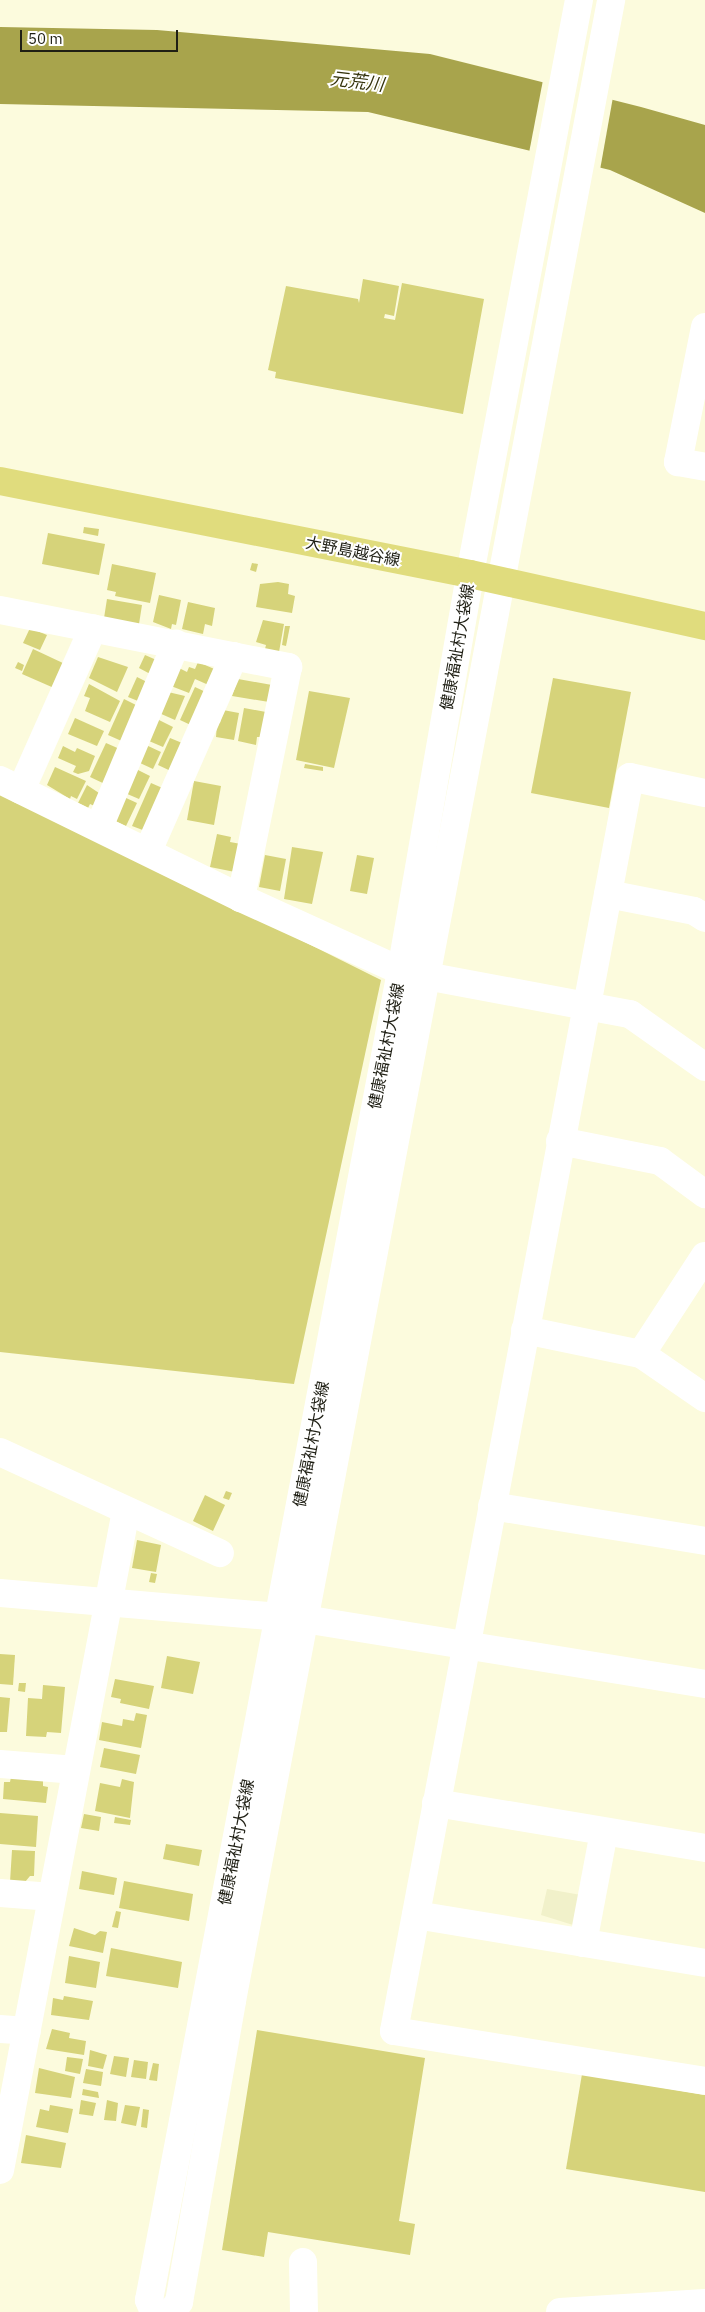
<!DOCTYPE html>
<html>
<head>
<meta charset="utf-8">
<style>
  body { margin:0 }
  #map { position:relative; width:705px; height:2312px; overflow:hidden; background:#fcfbdd; font-family:"IBM Plex Sans","Noto Sans JP",sans-serif }
  div>[style] { position:absolute }
  .built>* { inset:0; background:#f1f1ca }
  .water>* { inset:0; background:#a8a44c }
  .pier>* { inset:0; background:#fcfbdd }
  .building>* { inset:0; background:#d6d37a }
  .minor>* { height:28px; margin:-14px; padding:0 14px; transform-origin:14px; border-radius:14px; background:#fff }
  .major>* { height:28px; margin:-14px; padding:0 14px; transform-origin:14px; border-radius:14px; background:#e0dc7d }
  span { translate:-50% -50%; white-space:nowrap; text-align:center; line-height:1.15; -webkit-text-stroke:4px #fff; paint-order:stroke }
  .street-label { font-size:16px; color:#1f1f14 }
  .water-label { font-size:18px; color:#34320b; font-style:italic }
  .scale { position:absolute; left:20px; top:30px; width:158px; height:22px; box-sizing:border-box; border:2px solid #1f1f14; border-top:0; padding-left:6px; font-size:15px; line-height:18px; white-space:nowrap; color:#1f1f14; -webkit-text-stroke:4px #fff; paint-order:stroke }
</style>
</head>
<body>
<div id="map">
  <div class="built">
    <div style="clip-path:polygon(547px 1889px,581px 1895px,573px 1925px,541px 1915px)"></div>
  </div>
  <div class="water">
    <div style="clip-path:polygon(0 27px,157px 30px,430px 54px,641px 107px,705px 125px,705px 213px,610px 170px,368px 112px,0 104px)"></div>
  </div>
  <div class="pier">
    <div style="clip-path:polygon(543px 80px,613px 97px,600px 170px,529px 153px)"></div>
  </div>
  <div class="building">
    <div style="clip-path:polygon(363px 279px,399px 286px,394px 316px,385px 314px,384px 318px,395px 320px,402px 283px,484px 299px,463px 414px,275px 378px,276px 372px,268px 370px,286px 286px,358px 299px,359px 303px)"></div>
    <div style="clip-path:polygon(84px 527px,99px 529px,98px 536px,83px 533px)"></div>
    <div style="clip-path:polygon(48px 533px,105px 544px,99px 575px,42px 564px)"></div>
    <div style="clip-path:polygon(252px 563px,258px 564px,256px 572px,250px 570px)"></div>
    <div style="clip-path:polygon(112px 564px,156px 573px,150px 603px,115px 596px,116px 592px,107px 590px)"></div>
    <div style="clip-path:polygon(278px 582px,289px 584px,288px 594px,295px 596px,292px 613px,256px 607px,260px 584px)"></div>
    <div style="clip-path:polygon(159px 595px,181px 600px,176px 625px,172px 624px,171px 629px,153px 622px)"></div>
    <div style="clip-path:polygon(107px 599px,142px 605px,139px 624px,104px 618px)"></div>
    <div style="clip-path:polygon(188px 602px,215px 608px,212px 626px,205px 624px,203px 634px,182px 629px)"></div>
    <div style="clip-path:polygon(263px 620px,284px 624px,279px 652px,265px 649px,266px 645px,256px 642px)"></div>
    <div style="clip-path:polygon(285px 626px,290px 626px,286px 646px,282px 645px)"></div>
    <div style="clip-path:polygon(30px 628px,47px 635px,40px 650px,23px 643px)"></div>
    <div style="clip-path:polygon(33px 649px,65px 664px,54px 688px,22px 674px)"></div>
    <div style="clip-path:polygon(145px 655px,161px 662px,154px 676px,139px 668px)"></div>
    <div style="clip-path:polygon(98px 657px,128px 667px,117px 692px,89px 678px)"></div>
    <div style="clip-path:polygon(18px 662px,24px 665px,22px 671px,15px 668px)"></div>
    <div style="clip-path:polygon(198px 662px,219px 671px,213px 687px,195px 679px,189px 693px,171px 686px,179px 668px,187px 672px,189px 667px,195px 669px)"></div>
    <div style="clip-path:polygon(137px 677px,151px 684px,143px 703px,128px 697px)"></div>
    <div style="clip-path:polygon(553px 678px,631px 692px,609px 808px,531px 793px)"></div>
    <div style="clip-path:polygon(238px 679px,272px 685px,269px 702px,232px 696px)"></div>
    <div style="clip-path:polygon(89px 684px,120px 701px,110px 722px,85px 711px,90px 698px,84px 696px)"></div>
    <div style="clip-path:polygon(195px 687px,210px 694px,195px 727px,180px 720px)"></div>
    <div style="clip-path:polygon(309px 691px,350px 698px,334px 768px,296px 760px)"></div>
    <div style="clip-path:polygon(168px 692px,185px 696px,175px 720px,159px 713px)"></div>
    <div style="clip-path:polygon(124px 699px,142px 708px,126px 743px,108px 735px)"></div>
    <div style="clip-path:polygon(244px 708px,266px 712px,262px 737px,257px 737px,256px 745px,238px 741px)"></div>
    <div style="clip-path:polygon(223px 710px,239px 713px,234px 740px,216px 737px,217px 723px,220px 723px)"></div>
    <div style="clip-path:polygon(75px 718px,104px 731px,97px 746px,68px 734px)"></div>
    <div style="clip-path:polygon(157px 719px,173px 727px,163px 747px,149px 741px)"></div>
    <div style="clip-path:polygon(170px 738px,187px 745px,175px 773px,158px 765px)"></div>
    <div style="clip-path:polygon(106px 743px,122px 750px,107px 785px,90px 777px)"></div>
    <div style="clip-path:polygon(146px 745px,161px 752px,153px 769px,140px 763px)"></div>
    <div style="clip-path:polygon(63px 746px,75px 752px,77px 748px,95px 756px,89px 771px,78px 774px,73px 772px,76px 766px,58px 758px)"></div>
    <div style="clip-path:polygon(305px 764px,323px 767px,323px 771px,304px 768px)"></div>
    <div style="clip-path:polygon(55px 767px,86px 781px,77px 799px,71px 796px,70px 799px,47px 785px)"></div>
    <div style="clip-path:polygon(136px 769px,150px 776px,139px 799px,125px 793px)"></div>
    <div style="clip-path:polygon(194px 781px,221px 786px,214px 825px,187px 820px)"></div>
    <div style="clip-path:polygon(151px 783px,167px 790px,148px 832px,132px 826px)"></div>
    <div style="clip-path:polygon(87px 785px,102px 795px,97px 807px,90px 804px,88px 808px,78px 803px)"></div>
    <div style="clip-path:polygon(0 790px,381px 980px,294px 1384px,0 1352px)"></div>
    <div style="clip-path:polygon(124px 797px,137px 803px,126px 826px,113px 820px)"></div>
    <div style="clip-path:polygon(217px 834px,231px 837px,230px 842px,241px 844px,235px 872px,210px 867px)"></div>
    <div style="clip-path:polygon(292px 847px,323px 852px,312px 904px,284px 899px)"></div>
    <div style="clip-path:polygon(265px 855px,286px 859px,280px 891px,259px 887px)"></div>
    <div style="clip-path:polygon(357px 855px,374px 858px,367px 894px,350px 891px)"></div>
    <div style="clip-path:polygon(226px 1491px,232px 1493px,229px 1500px,223px 1498px)"></div>
    <div style="clip-path:polygon(205px 1495px,225px 1505px,213px 1531px,193px 1521px)"></div>
    <div style="clip-path:polygon(137px 1540px,161px 1545px,156px 1572px,132px 1568px)"></div>
    <div style="clip-path:polygon(151px 1573px,157px 1574px,155px 1583px,149px 1582px)"></div>
    <div style="clip-path:polygon(0 1654px,15px 1655px,13px 1685px,0 1684px)"></div>
    <div style="clip-path:polygon(167px 1656px,200px 1662px,193px 1694px,161px 1688px)"></div>
    <div style="clip-path:polygon(115px 1679px,154px 1686px,149px 1709px,120px 1703px,121px 1699px,111px 1697px)"></div>
    <div style="clip-path:polygon(19px 1683px,26px 1683px,25px 1692px,18px 1691px)"></div>
    <div style="clip-path:polygon(43px 1685px,65px 1687px,61px 1733px,47px 1732px,46px 1737px,26px 1736px,28px 1698px,42px 1699px)"></div>
    <div style="clip-path:polygon(0 1697px,10px 1698px,7px 1732px,0 1732px)"></div>
    <div style="clip-path:polygon(136px 1713px,147px 1715px,141px 1748px,99px 1740px,102px 1722px,122px 1726px,123px 1719px,134px 1721px)"></div>
    <div style="clip-path:polygon(104px 1748px,140px 1755px,136px 1774px,100px 1767px)"></div>
    <div style="clip-path:polygon(11px 1777px,43px 1779px,43px 1786px,48px 1787px,46px 1803px,3px 1799px,4px 1782px,10px 1782px)"></div>
    <div style="clip-path:polygon(122px 1779px,134px 1782px,130px 1818px,95px 1811px,100px 1783px,120px 1787px)"></div>
    <div style="clip-path:polygon(0 1813px,38px 1816px,36px 1847px,0 1844px)"></div>
    <div style="clip-path:polygon(84px 1814px,101px 1817px,99px 1831px,81px 1828px)"></div>
    <div style="clip-path:polygon(115px 1817px,131px 1820px,130px 1825px,114px 1823px)"></div>
    <div style="clip-path:polygon(166px 1844px,202px 1850px,199px 1866px,163px 1859px)"></div>
    <div style="clip-path:polygon(12px 1850px,35px 1851px,34px 1876px,30px 1876px,25px 1882px,10px 1882px)"></div>
    <div style="clip-path:polygon(82px 1871px,117px 1878px,114px 1895px,79px 1889px)"></div>
    <div style="clip-path:polygon(124px 1881px,193px 1894px,189px 1921px,119px 1908px)"></div>
    <div style="clip-path:polygon(116px 1911px,121px 1912px,118px 1928px,112px 1927px)"></div>
    <div style="clip-path:polygon(74px 1928px,95px 1935px,100px 1931px,107px 1932px,103px 1953px,69px 1946px)"></div>
    <div style="clip-path:polygon(111px 1948px,182px 1962px,178px 1988px,106px 1976px)"></div>
    <div style="clip-path:polygon(69px 1956px,100px 1962px,96px 1988px,65px 1983px)"></div>
    <div style="clip-path:polygon(64px 1996px,93px 2001px,89px 2020px,51px 2015px,53px 1998px,63px 2000px)"></div>
    <div style="clip-path:polygon(52px 2029px,70px 2033px,69px 2038px,86px 2041px,84px 2055px,46px 2049px)"></div>
    <div style="clip-path:polygon(257px 2030px,425px 2058px,399px 2221px,415px 2224px,410px 2255px,268px 2232px,264px 2257px,222px 2250px)"></div>
    <div style="clip-path:polygon(90px 2050px,107px 2055px,103px 2069px,88px 2066px)"></div>
    <div style="clip-path:polygon(114px 2056px,129px 2058px,126px 2077px,110px 2074px)"></div>
    <div style="clip-path:polygon(67px 2057px,83px 2059px,80px 2074px,65px 2071px)"></div>
    <div style="clip-path:polygon(134px 2060px,148px 2062px,146px 2079px,131px 2077px)"></div>
    <div style="clip-path:polygon(153px 2063px,159px 2064px,157px 2081px,149px 2080px)"></div>
    <div style="clip-path:polygon(39px 2068px,75px 2077px,71px 2098px,35px 2093px)"></div>
    <div style="clip-path:polygon(86px 2069px,103px 2072px,101px 2086px,83px 2083px)"></div>
    <div style="clip-path:polygon(582px 2074px,705px 2095px,705px 2192px,566px 2169px)"></div>
    <div style="clip-path:polygon(83px 2089px,98px 2092px,99px 2098px,82px 2095px)"></div>
    <div style="clip-path:polygon(81px 2100px,96px 2103px,93px 2116px,79px 2114px)"></div>
    <div style="clip-path:polygon(107px 2100px,118px 2103px,116px 2121px,104px 2120px)"></div>
    <div style="clip-path:polygon(50px 2105px,73px 2109px,68px 2133px,36px 2127px,40px 2109px,49px 2111px)"></div>
    <div style="clip-path:polygon(125px 2105px,140px 2107px,136px 2126px,121px 2123px)"></div>
    <div style="clip-path:polygon(143px 2109px,149px 2110px,147px 2128px,141px 2127px)"></div>
    <div style="clip-path:polygon(26px 2135px,66px 2143px,61px 2168px,21px 2163px)"></div>
  </div>
  <div class="minor">
    <div style="left:705px;top:327px;width:138px;rotate:101.3deg"></div>
    <div style="left:678px;top:462px;width:27px;rotate:10deg"></div>
    <div style="left:0;top:610px;width:294px;rotate:11.2deg"></div>
    <div style="left:288px;top:667px;width:236px;rotate:101.5deg"></div>
    <div style="left:0;top:780px;width:268px;rotate:26.1deg"></div>
    <div style="left:241px;top:898px;width:176px;rotate:24.5deg"></div>
    <div style="left:21px;top:790px;width:177px;rotate:-66deg"></div>
    <div style="left:705px;top:793px;width:77px;rotate:-168deg"></div>
    <div style="left:630px;top:777px;width:1276px;rotate:100.66deg"></div>
    <div style="left:394px;top:2031px;width:315px;rotate:9.1deg"></div>
    <div style="left:99px;top:827px;width:199px;rotate:-67.2deg"></div>
    <div style="left:148px;top:851px;width:213px;rotate:-66.2deg"></div>
    <div style="left:608px;top:894px;width:88px;rotate:11.2deg"></div>
    <div style="left:694px;top:911px;width:13px;rotate:32deg"></div>
    <div style="left:426px;top:976px;width:208px;rotate:10.6deg"></div>
    <div style="left:630px;top:1014px;width:92px;rotate:35.2deg"></div>
    <div style="left:560px;top:1141px;width:102px;rotate:11.3deg"></div>
    <div style="left:660px;top:1161px;width:56px;rotate:36.3deg"></div>
    <div style="left:525px;top:1330px;width:118px;rotate:11.7deg"></div>
    <div style="left:641px;top:1354px;width:78px;rotate:34.5deg"></div>
    <div style="left:641px;top:1354px;width:117px;rotate:-56.9deg"></div>
    <div style="left:0;top:1452px;width:242px;rotate:24.7deg"></div>
    <div style="left:492px;top:1506px;width:216px;rotate:9.3deg"></div>
    <div style="left:0;top:1593px;width:305px;rotate:4.9deg"></div>
    <div style="left:304px;top:1619px;width:406px;rotate:9.2deg"></div>
    <div style="left:0;top:1764px;width:76px;rotate:4.5deg"></div>
    <div style="left:436px;top:1803px;width:273px;rotate:9.5deg"></div>
    <div style="left:0;top:1893px;width:52px;rotate:4.4deg"></div>
    <div style="left:416px;top:1915px;width:293px;rotate:9.4deg"></div>
    <div style="left:583px;top:1943px;width:113px;rotate:-79.3deg"></div>
    <div style="left:0;top:2029px;width:27px;rotate:4deg"></div>
    <div style="left:0;top:2170px;width:671px;rotate:-79.18deg"></div>
    <div style="left:303px;top:2262px;width:50px;rotate:88.9deg"></div>
    <div style="left:154px;top:2312px;width:13px;rotate:-113deg"></div>
    <div style="left:149px;top:2300px;width:1353px;rotate:-79.26deg"></div>
    <div style="left:401px;top:971px;width:403px;rotate:-80.1deg"></div>
    <div style="left:470px;top:574px;width:584px;rotate:-79.25deg"></div>
    <div style="left:171px;top:2312px;width:13px;rotate:-51deg"></div>
    <div style="left:179px;top:2302px;width:306px;rotate:-80deg"></div>
    <div style="left:232px;top:2001px;width:2037px;rotate:-79.27deg"></div>
    <div style="left:560px;top:2312px;width:145px;rotate:-3.6deg"></div>
  </div>
  <div class="major">
    <div style="left:0;top:481px;width:479px;rotate:11.2deg"></div>
    <div style="left:470px;top:574px;width:241px;rotate:12.5deg"></div>
  </div>
  <div class="street-label">
    <span style="left:353px;top:551px;rotate:11deg">大野島越谷線</span>
    <span style="left:457px;top:647px;rotate:-80deg">健康福祉村大袋線</span>
    <span style="left:386px;top:1046px;rotate:-79deg">健康福祉村大袋線</span>
    <span style="left:311px;top:1444px;rotate:-79deg">健康福祉村大袋線</span>
    <span style="left:236px;top:1842px;rotate:-79deg">健康福祉村大袋線</span>
  </div>
  <div class="water-label">
    <span style="left:357px;top:82px;rotate:7deg">元荒川</span>
  </div>
  <div class="scale">50 m</div>
</div>
</body>
</html>
